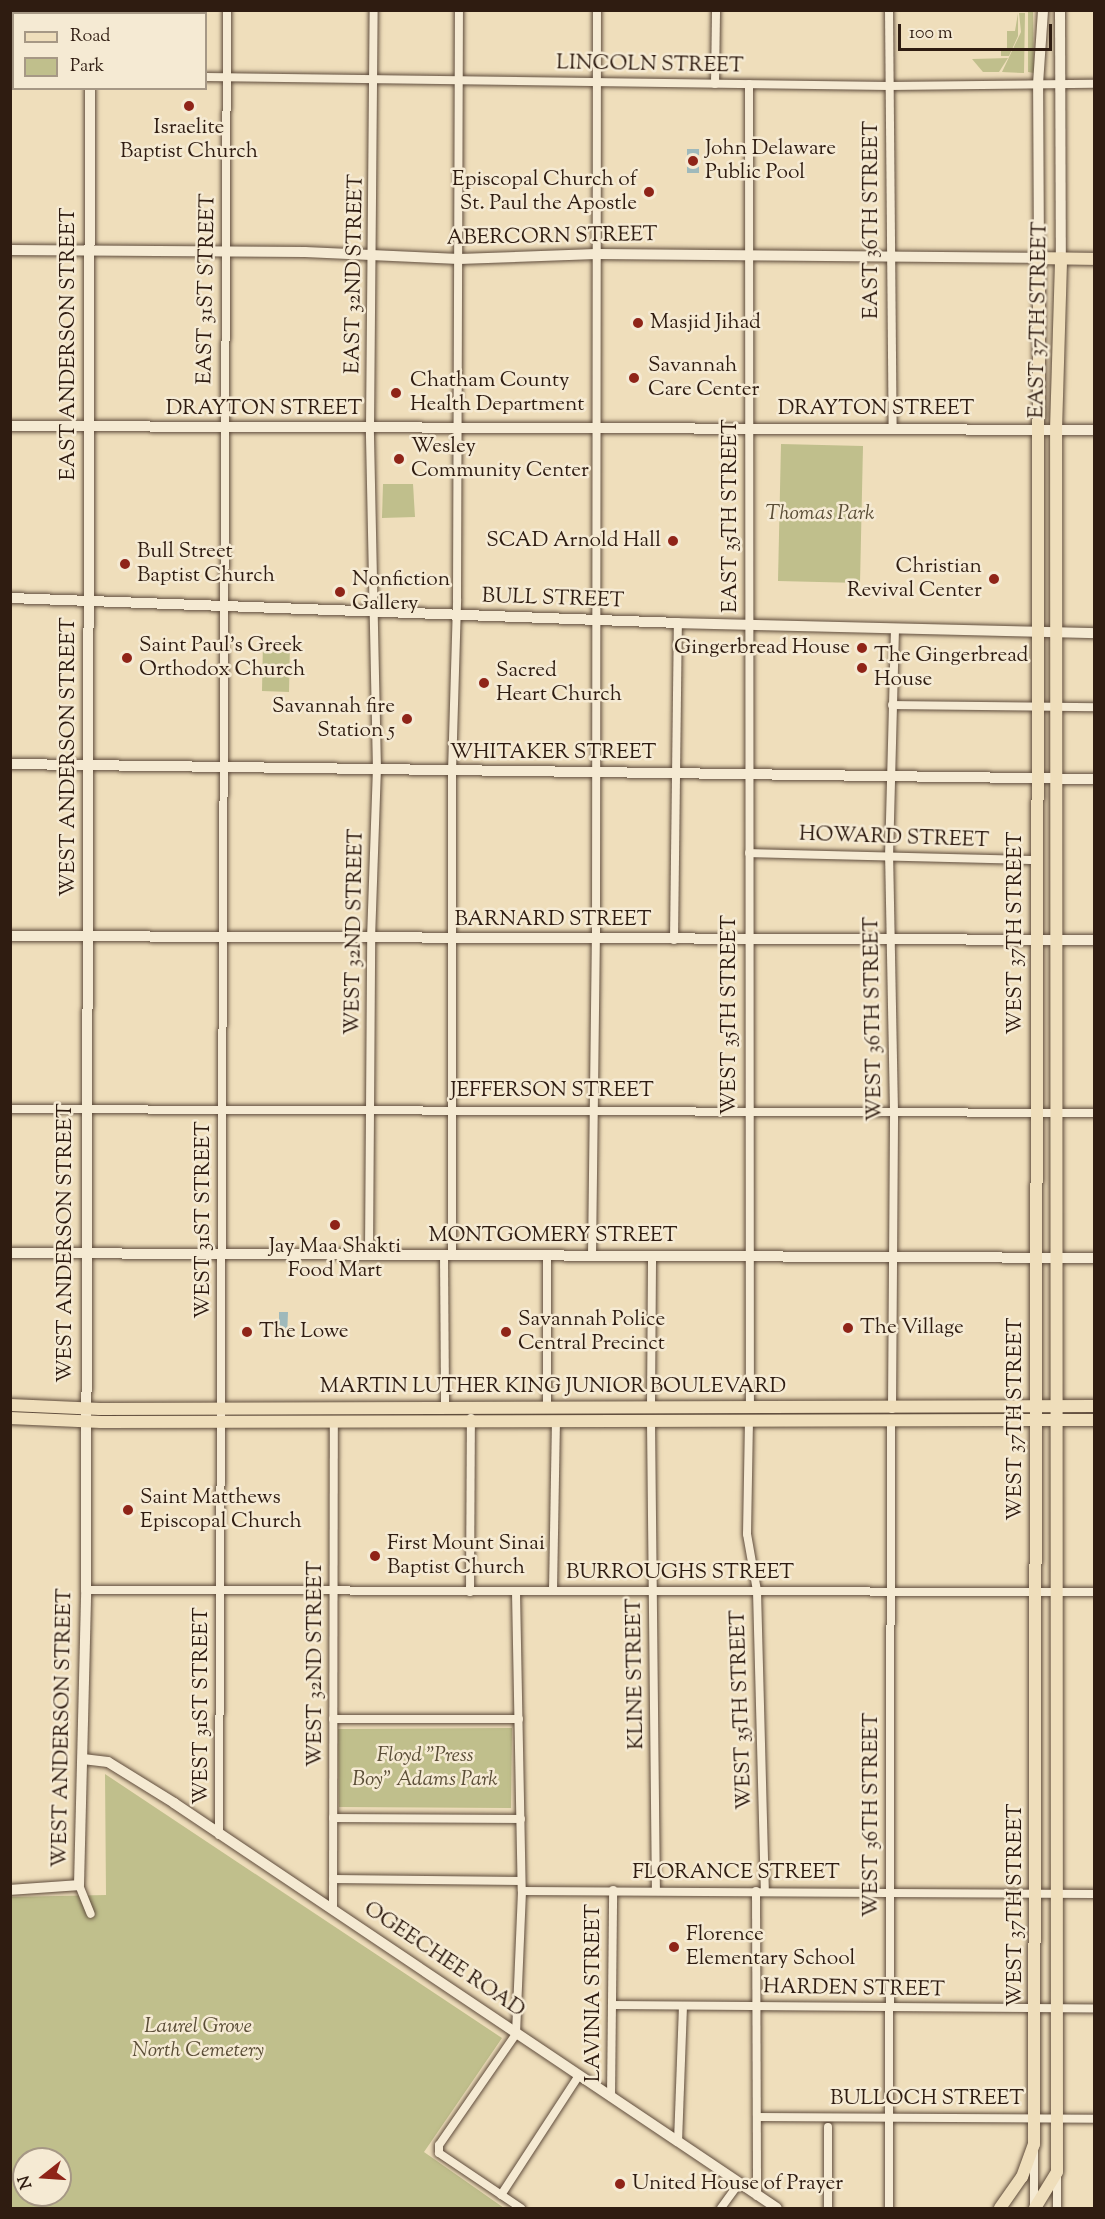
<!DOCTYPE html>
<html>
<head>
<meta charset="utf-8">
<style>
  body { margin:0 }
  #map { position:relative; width:1105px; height:2219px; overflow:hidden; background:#efdebb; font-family:"Sorts Mill Goudy",serif }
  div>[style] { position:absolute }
  .green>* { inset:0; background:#c0bf8c }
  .water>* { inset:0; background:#9fb9bb }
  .roads { filter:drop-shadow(0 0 2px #5f4c3c) drop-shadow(0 0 2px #5f4c3c) }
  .street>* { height:8px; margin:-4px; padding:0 4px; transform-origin:4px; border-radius:4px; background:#f5ead3 }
  .secondary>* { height:10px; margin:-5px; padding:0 5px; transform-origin:5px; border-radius:5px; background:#f5ead3 }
  .primary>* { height:12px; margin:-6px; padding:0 6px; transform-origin:6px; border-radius:6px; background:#efdebb }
  .dots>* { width:16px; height:16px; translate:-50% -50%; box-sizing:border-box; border:3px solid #f5ead3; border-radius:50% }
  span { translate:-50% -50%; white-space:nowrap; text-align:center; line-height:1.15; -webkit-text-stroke:5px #f5ead3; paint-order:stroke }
  .street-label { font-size:21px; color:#2f1c11 }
  .poi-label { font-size:21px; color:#2f1c11 }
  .left { translate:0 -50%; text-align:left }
  .right { translate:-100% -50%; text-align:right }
  .park-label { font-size:21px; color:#5a4d36; font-style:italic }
  .frame { position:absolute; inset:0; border:12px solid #2f1c11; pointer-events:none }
  .legend { position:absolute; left:12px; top:12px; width:195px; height:78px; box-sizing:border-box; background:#f5ead3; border:2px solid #a69885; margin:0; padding:8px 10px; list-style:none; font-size:18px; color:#2f1c11 }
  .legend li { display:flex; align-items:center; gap:12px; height:30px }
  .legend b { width:30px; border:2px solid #a69885 }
  .north { position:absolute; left:12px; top:2147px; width:60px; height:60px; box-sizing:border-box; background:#f5ead3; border:2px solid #a69885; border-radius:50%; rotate:253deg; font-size:16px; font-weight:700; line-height:24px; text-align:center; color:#2f1c11 }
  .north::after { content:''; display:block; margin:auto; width:21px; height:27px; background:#8f2418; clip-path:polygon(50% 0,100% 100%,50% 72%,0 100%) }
  .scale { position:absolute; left:898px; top:24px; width:154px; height:27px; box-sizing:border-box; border:3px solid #2f1c11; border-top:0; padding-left:8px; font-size:18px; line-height:21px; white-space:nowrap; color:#2f1c11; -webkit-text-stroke:4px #f5ead3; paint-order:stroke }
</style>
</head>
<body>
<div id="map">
  <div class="green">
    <div style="clip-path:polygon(1028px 11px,1033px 11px,1034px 73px,1028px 72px)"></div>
    <div style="clip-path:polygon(1018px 13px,1018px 36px,1009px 56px,1001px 56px,1001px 48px,1007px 48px,1007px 31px,1015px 31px)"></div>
    <div style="clip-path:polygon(1019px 13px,1025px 13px,1024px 73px,1002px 72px,1021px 32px)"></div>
    <div style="clip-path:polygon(1008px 58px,999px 72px,983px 72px,972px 59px)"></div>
    <div style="clip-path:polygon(781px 444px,863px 446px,860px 583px,778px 581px)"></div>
    <div style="clip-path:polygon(383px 484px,413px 484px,415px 517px,382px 518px)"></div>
    <div style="clip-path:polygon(263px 642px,290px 643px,289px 692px,262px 691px)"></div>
    <div style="clip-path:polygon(512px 1728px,511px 1808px,339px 1807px,338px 1729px)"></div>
    <div style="clip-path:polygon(evenodd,105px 1774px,502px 2038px,424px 2152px,504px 2208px,11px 2208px,10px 1897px,106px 1895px,105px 1774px,24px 2159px,60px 2159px,60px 2195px,24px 2195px,24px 2159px)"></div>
  </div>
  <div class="water">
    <div style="clip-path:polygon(687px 149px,699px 149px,699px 173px,687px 173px)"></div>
    <div style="clip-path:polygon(279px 1312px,288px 1312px,287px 1339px,279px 1339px)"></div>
  </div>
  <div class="roads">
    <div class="street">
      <div style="left:889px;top:10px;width:419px;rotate:89.5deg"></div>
      <div style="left:10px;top:75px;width:4px"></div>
      <div style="left:206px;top:77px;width:683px;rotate:0.75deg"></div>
      <div style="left:889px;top:86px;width:205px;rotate:-0.6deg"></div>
      <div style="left:715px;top:84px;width:74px;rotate:-89.2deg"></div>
      <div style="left:749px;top:84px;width:1323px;rotate:89.96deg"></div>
      <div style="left:892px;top:705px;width:202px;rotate:0.6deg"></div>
      <div style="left:749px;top:853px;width:288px;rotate:1.4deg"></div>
      <div style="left:674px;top:940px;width:317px;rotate:-89.3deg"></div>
      <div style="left:10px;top:1109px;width:1084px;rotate:0.21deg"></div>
      <div style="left:369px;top:1254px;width:315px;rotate:-89.6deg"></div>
      <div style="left:371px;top:939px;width:168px;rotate:-88deg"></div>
      <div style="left:377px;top:771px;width:343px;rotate:-91.2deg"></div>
      <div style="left:370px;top:428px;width:418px;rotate:-89.5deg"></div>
      <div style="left:444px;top:1255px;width:150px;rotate:89.6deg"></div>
      <div style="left:452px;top:1255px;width:483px;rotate:-90deg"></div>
      <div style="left:452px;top:772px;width:173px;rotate:-88.3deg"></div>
      <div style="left:457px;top:599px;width:589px;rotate:-89.81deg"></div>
      <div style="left:547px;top:1256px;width:149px;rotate:90deg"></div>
      <div style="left:592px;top:1256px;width:316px;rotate:-89.3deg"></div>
      <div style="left:596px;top:940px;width:930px;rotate:-89.94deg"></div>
      <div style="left:651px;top:1406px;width:150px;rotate:-89.6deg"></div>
      <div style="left:892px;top:1409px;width:298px;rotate:-89.6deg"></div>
      <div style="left:894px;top:1111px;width:253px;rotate:-91.1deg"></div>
      <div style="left:889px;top:858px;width:230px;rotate:-88.5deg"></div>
      <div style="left:749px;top:1420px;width:114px;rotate:91deg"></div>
      <div style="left:747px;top:1534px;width:58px;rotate:80deg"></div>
      <div style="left:757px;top:1591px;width:301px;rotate:88.5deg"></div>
      <div style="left:651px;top:1421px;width:470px;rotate:89.4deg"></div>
      <div style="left:86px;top:1590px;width:1008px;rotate:0.11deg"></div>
      <div style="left:553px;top:1591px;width:171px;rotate:-89deg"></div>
      <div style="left:470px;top:1592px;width:174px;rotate:-89.7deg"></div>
      <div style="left:516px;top:1592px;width:299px;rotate:88.9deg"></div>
      <div style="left:522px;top:1891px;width:143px;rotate:92.4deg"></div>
      <div style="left:516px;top:2034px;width:135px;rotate:124.7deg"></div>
      <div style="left:439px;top:2145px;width:8px;rotate:90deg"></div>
      <div style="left:439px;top:2153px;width:99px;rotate:33.9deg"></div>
      <div style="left:333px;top:1719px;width:186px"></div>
      <div style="left:333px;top:1818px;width:188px;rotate:0.3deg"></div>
      <div style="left:219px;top:1835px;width:1825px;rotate:-89.75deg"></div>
      <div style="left:333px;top:1879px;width:188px;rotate:0.6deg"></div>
      <div style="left:79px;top:1885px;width:31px;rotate:68deg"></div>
      <div style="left:522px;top:1891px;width:572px;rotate:0.3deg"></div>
      <div style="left:756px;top:1891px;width:305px;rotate:89.8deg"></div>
      <div style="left:333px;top:1907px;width:487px;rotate:-89.9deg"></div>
      <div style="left:614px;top:2005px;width:480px;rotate:0.4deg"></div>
      <div style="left:611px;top:2097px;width:207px;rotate:-89.4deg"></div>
      <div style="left:759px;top:2117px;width:335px;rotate:0.3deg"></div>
      <div style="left:678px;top:2142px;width:136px;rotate:-87.9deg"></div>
      <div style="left:501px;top:2195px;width:141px;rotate:-56.9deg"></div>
      <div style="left:721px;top:2208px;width:29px;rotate:-54deg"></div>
      <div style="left:828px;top:2208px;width:81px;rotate:-90deg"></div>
      <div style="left:889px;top:2208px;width:787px;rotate:-89.85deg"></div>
      <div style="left:1034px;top:2208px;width:58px;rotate:-90deg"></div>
      <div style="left:1057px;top:2208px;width:35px;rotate:-90deg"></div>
    </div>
    <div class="secondary">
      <div style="left:90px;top:10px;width:4px;rotate:90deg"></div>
      <div style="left:1060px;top:10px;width:248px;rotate:89.8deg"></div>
      <div style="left:10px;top:250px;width:295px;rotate:0.4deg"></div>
      <div style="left:305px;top:252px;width:154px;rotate:2.6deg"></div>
      <div style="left:459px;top:259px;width:137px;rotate:-2.1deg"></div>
      <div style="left:596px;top:254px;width:443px;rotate:0.5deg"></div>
      <div style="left:1039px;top:258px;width:174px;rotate:-90.3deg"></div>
      <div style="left:1038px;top:84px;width:74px;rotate:-86.1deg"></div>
      <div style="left:10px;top:426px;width:1084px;rotate:0.21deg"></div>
      <div style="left:10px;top:598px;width:668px;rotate:2.14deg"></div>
      <div style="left:678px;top:623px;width:416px;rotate:1.4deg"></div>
      <div style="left:10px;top:764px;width:1084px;rotate:0.79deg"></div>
      <div style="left:10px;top:936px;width:1084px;rotate:0.21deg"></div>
      <div style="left:10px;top:1253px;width:1084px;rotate:0.26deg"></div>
      <div style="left:83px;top:1759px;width:25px;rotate:7deg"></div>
      <div style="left:108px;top:1762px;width:78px;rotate:31.8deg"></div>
      <div style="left:174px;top:1803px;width:726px;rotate:33.89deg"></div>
      <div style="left:10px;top:1890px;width:69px;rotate:-4.1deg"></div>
      <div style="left:79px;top:1885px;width:295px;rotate:-88.6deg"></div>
      <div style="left:86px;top:1590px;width:1502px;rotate:-89.85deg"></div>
    </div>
    <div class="primary">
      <div style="left:10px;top:1405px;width:90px;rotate:2.5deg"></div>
      <div style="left:100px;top:1409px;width:994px;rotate:-0.17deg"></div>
      <div style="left:10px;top:1418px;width:91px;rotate:2.5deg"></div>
      <div style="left:101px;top:1422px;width:993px;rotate:-0.12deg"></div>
      <div style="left:1000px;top:2208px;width:38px;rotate:-55deg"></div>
      <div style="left:1022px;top:2177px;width:35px;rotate:-70deg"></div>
      <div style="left:1034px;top:2144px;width:1886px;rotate:-89.85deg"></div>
      <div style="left:1039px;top:258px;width:55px;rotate:1deg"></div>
      <div style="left:1035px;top:2208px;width:42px;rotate:-58.6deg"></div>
      <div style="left:1057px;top:2172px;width:1742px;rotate:-90.03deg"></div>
      <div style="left:1056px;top:430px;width:172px;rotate:-88.3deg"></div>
    </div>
  </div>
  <div class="dots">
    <div style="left:189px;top:106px;background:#8f2418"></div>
    <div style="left:693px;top:161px;background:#8f2418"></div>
    <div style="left:649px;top:192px;background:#8f2418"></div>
    <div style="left:638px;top:323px;background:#8f2418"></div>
    <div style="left:634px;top:378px;background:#8f2418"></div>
    <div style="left:396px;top:393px;background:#8f2418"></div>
    <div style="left:399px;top:459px;background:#8f2418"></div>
    <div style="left:673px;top:541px;background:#8f2418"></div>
    <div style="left:125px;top:564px;background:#8f2418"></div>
    <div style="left:994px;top:579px;background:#8f2418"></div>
    <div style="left:340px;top:592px;background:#8f2418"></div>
    <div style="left:862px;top:648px;background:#8f2418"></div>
    <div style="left:127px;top:658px;background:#8f2418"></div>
    <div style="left:862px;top:668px;background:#8f2418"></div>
    <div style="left:484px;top:683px;background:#8f2418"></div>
    <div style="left:407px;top:719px;background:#8f2418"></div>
    <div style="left:335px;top:1225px;background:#8f2418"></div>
    <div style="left:848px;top:1328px;background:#8f2418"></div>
    <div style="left:247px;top:1332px;background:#8f2418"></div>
    <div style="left:506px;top:1332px;background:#8f2418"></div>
    <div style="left:128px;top:1510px;background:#8f2418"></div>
    <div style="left:375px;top:1556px;background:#8f2418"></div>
    <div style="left:674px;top:1947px;background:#8f2418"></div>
    <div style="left:620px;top:2184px;background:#8f2418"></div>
  </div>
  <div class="street-label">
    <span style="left:650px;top:65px;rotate:1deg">LINCOLN STREET</span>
    <span style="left:872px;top:220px;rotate:-90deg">EAST 36TH STREET</span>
    <span style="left:552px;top:237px;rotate:-1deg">ABERCORN STREET</span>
    <span style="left:355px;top:274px;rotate:-89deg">EAST 32ND STREET</span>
    <span style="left:207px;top:289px;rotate:-89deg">EAST 31ST STREET</span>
    <span style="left:1039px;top:320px;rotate:-89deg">EAST 37TH STREET</span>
    <span style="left:69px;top:344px;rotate:-90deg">EAST ANDERSON STREET</span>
    <span style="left:264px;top:409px">DRAYTON STREET</span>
    <span style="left:876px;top:409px">DRAYTON STREET</span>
    <span style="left:731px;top:516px;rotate:-90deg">EAST 35TH STREET</span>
    <span style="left:553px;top:599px;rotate:2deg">BULL STREET</span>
    <span style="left:553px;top:753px">WHITAKER STREET</span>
    <span style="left:69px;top:757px;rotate:-90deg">WEST ANDERSON STREET</span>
    <span style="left:894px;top:838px;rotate:2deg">HOWARD STREET</span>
    <span style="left:553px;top:920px">BARNARD STREET</span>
    <span style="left:355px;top:932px;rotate:-89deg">WEST 32ND STREET</span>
    <span style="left:1016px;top:933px;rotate:-90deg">WEST 37TH STREET</span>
    <span style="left:730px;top:1015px;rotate:-90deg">WEST 35TH STREET</span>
    <span style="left:874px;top:1019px;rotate:-91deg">WEST 36TH STREET</span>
    <span style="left:552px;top:1091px">JEFFERSON STREET</span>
    <span style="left:204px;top:1220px;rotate:-90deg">WEST 31ST STREET</span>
    <span style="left:553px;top:1236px">MONTGOMERY STREET</span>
    <span style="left:66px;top:1243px;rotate:-90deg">WEST ANDERSON STREET</span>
    <span style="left:553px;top:1387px">MARTIN LUTHER KING JUNIOR BOULEVARD</span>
    <span style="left:1016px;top:1419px;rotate:-90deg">WEST 37TH STREET</span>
    <span style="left:680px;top:1573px">BURROUGHS STREET</span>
    <span style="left:316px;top:1664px;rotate:-90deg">WEST 32ND STREET</span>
    <span style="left:636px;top:1674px;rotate:-91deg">KLINE STREET</span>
    <span style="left:202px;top:1706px;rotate:-90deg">WEST 31ST STREET</span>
    <span style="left:742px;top:1710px;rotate:-92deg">WEST 35TH STREET</span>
    <span style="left:63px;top:1728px;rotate:-89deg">WEST ANDERSON STREET</span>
    <span style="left:872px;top:1815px;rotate:-90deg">WEST 36TH STREET</span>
    <span style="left:736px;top:1873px">FLORANCE STREET</span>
    <span style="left:1016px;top:1905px;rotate:-90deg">WEST 37TH STREET</span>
    <span style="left:444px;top:1960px;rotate:34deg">OGEECHEE ROAD</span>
    <span style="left:854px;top:1989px;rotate:1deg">HARDEN STREET</span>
    <span style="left:594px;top:1993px;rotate:-90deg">LAVINIA STREET</span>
    <span style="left:927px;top:2099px">BULLOCH STREET</span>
  </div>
  <div class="poi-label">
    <span style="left:189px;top:140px">Israelite<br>Baptist Church</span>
    <span class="left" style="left:705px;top:161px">John Delaware<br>Public Pool</span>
    <span class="right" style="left:637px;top:192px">Episcopal Church of<br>St. Paul the Apostle</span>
    <span class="left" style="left:650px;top:323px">Masjid Jihad</span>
    <span class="left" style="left:648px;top:378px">Savannah<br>Care Center</span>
    <span class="left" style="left:410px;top:393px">Chatham County<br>Health Department</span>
    <span class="left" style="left:411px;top:459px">Wesley<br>Community Center</span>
    <span class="right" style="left:661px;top:541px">SCAD Arnold Hall</span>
    <span class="left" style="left:137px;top:564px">Bull Street<br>Baptist Church</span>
    <span class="right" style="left:982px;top:579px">Christian<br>Revival Center</span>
    <span class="left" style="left:352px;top:592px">Nonfiction<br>Gallery</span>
    <span class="left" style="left:139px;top:658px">Saint Paul's Greek<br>Orthodox Church</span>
    <span class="right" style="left:850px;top:648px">Gingerbread House</span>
    <span class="left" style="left:874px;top:668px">The Gingerbread<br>House</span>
    <span class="left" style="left:496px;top:683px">Sacred<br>Heart Church</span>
    <span class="right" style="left:395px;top:719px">Savannah fire<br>Station 5</span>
    <span style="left:335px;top:1259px">Jay Maa Shakti<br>Food Mart</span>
    <span class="left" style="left:518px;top:1332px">Savannah Police<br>Central Precinct</span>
    <span class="left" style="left:860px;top:1328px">The Village</span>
    <span class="left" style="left:259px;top:1332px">The Lowe</span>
    <span class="left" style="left:140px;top:1510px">Saint Matthews<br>Episcopal Church</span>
    <span class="left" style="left:387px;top:1556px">First Mount Sinai<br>Baptist Church</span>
    <span class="left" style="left:686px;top:1947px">Florence<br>Elementary School</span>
    <span class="left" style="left:632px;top:2184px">United House of Prayer</span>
  </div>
  <div class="park-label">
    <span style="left:820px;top:514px">Thomas Park</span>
    <span style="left:425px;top:1768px">Floyd "Press<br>Boy" Adams Park</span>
    <span style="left:198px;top:2039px">Laurel Grove<br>North Cemetery</span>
  </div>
  <div class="frame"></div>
  <ul class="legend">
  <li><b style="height:8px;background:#efdebb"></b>Road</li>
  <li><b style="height:16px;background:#c0bf8c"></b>Park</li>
  </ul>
  <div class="north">N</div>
  <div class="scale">100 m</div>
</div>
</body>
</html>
